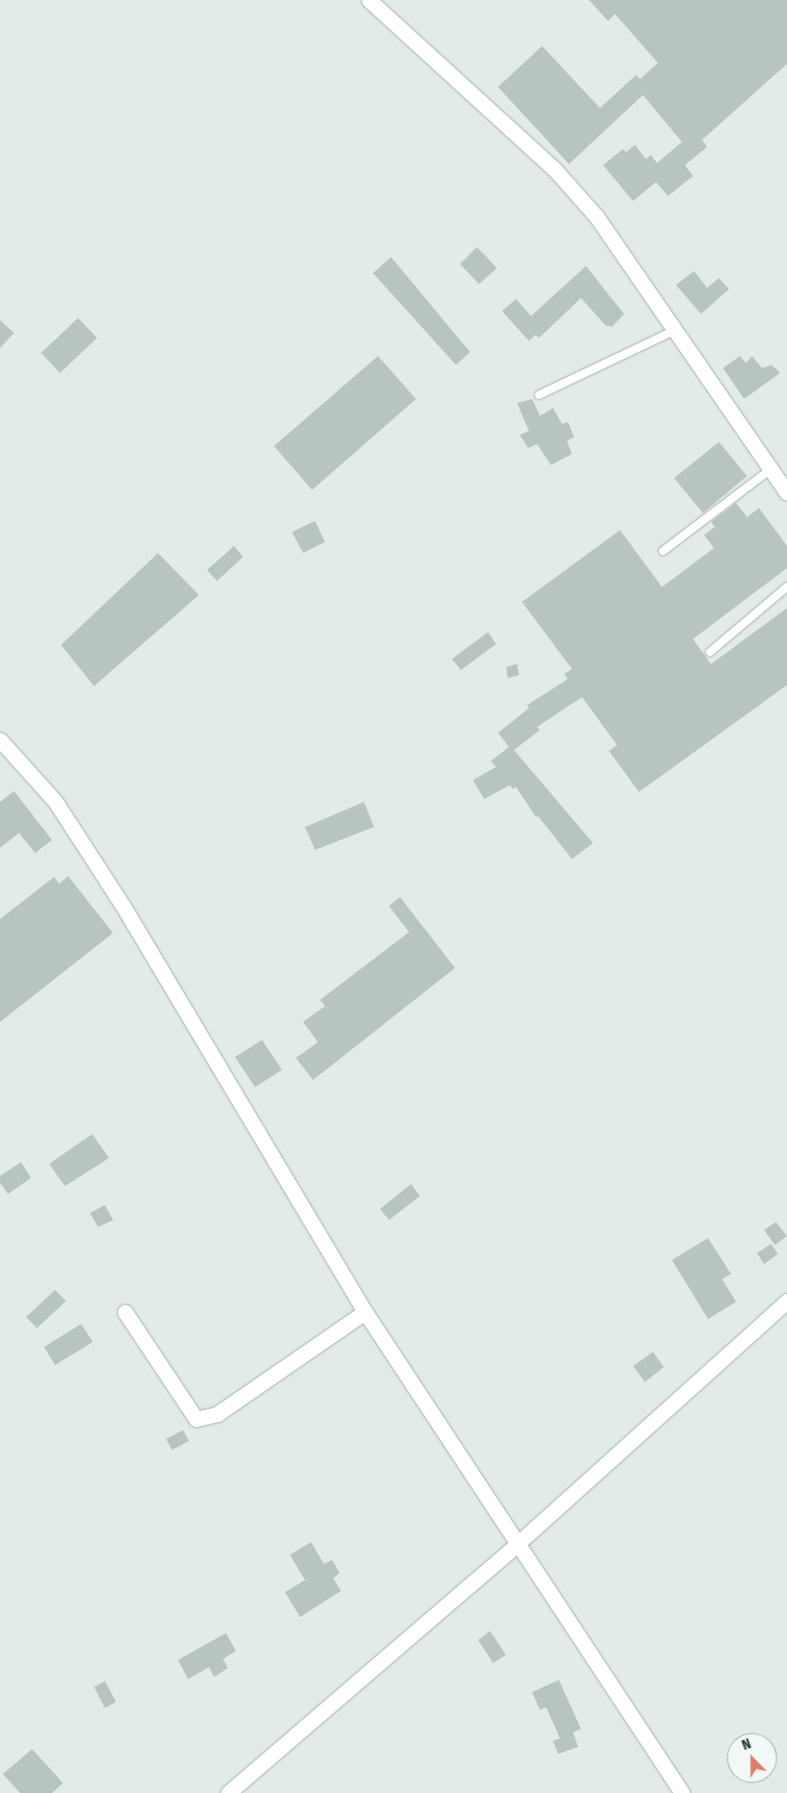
<!DOCTYPE html>
<html>
<head>
<meta charset="utf-8">
<style>
  body { margin:0 }
  #map { position:relative; width:787px; height:1793px; overflow:hidden; background:#e2ebe6; font-family:"Fira Sans Condensed",sans-serif }
  div>[style] { position:absolute }
  .building>* { inset:0; background:#b8c5bf }
  .roads { filter:drop-shadow(0 0 1px #a6b2ac) drop-shadow(0 0 1px #a6b2ac) }
  .service>* { height:8px; margin:-4px; padding:0 4px; transform-origin:4px; border-radius:4px; background:#fff }
  .minor>* { height:15px; margin:-7.5px; padding:0 7.5px; transform-origin:7.5px; border-radius:7.5px; background:#fff }
  span { translate:-50% -50%; white-space:nowrap; text-align:center; line-height:1.15; -webkit-text-stroke:5px #f2f8f5; paint-order:stroke }
  .north { position:absolute; left:727px; top:1733px; width:50px; height:50px; box-sizing:border-box; background:#f2f8f5; border:1px solid #a0aca7; border-radius:50%; rotate:338deg; font-size:14px; font-weight:700; line-height:20px; text-align:center; color:#253932 }
  .north::after { content:''; display:block; margin:auto; width:18px; height:22px; background:#e07d6b; clip-path:polygon(50% 0,100% 100%,50% 72%,0 100%) }
</style>
</head>
<body>
<div id="map">
  <div class="building">
    <div style="clip-path:polygon(589px 0,787px 0,787px 64px,702px 140px,707px 147px,685px 165px,693px 176px,668px 196px,656px 182px,633px 201px,603px 165px,623px 149px,626px 152px,635px 145px,646px 159px,651px 155px,657px 163px,682px 142px,643px 95px,569px 164px,498px 87px,542px 46px,600px 108px,636px 75px,640px 79px,658px 63px,615px 14px,608px 21px)"></div>
    <div style="clip-path:polygon(477px 247px,497px 268px,479px 284px,460px 264px)"></div>
    <div style="clip-path:polygon(391px 257px,470px 352px,456px 365px,373px 273px)"></div>
    <div style="clip-path:polygon(586px 266px,624px 314px,612px 327px,605px 325px,581px 298px,539px 338px,535px 335px,529px 341px,502px 311px,516px 299px,531px 316px)"></div>
    <div style="clip-path:polygon(694px 271px,707px 288px,719px 278px,729px 289px,701px 314px,676px 285px)"></div>
    <div style="clip-path:polygon(78px 318px,97px 338px,60px 373px,41px 353px)"></div>
    <div style="clip-path:polygon(0 320px,14px 333px,0 348px)"></div>
    <div style="clip-path:polygon(378px 356px,416px 399px,312px 490px,274px 446px)"></div>
    <div style="clip-path:polygon(740px 356px,746px 363px,752px 356px,762px 368px,772px 365px,780px 373px,744px 399px,723px 368px)"></div>
    <div style="clip-path:polygon(532px 399px,540px 416px,553px 408px,562px 424px,568px 422px,574px 437px,567px 441px,572px 454px,551px 465px,537px 444px,528px 448px,520px 435px,529px 431px,517px 403px)"></div>
    <div style="clip-path:polygon(719px 442px,747px 476px,703px 513px,674px 478px)"></div>
    <div style="clip-path:polygon(736px 503px,747px 517px,759px 508px,787px 546px,787px 568px,693px 639px,711px 664px,787px 608px,787px 685px,639px 792px,609px 751px,617px 745px,582px 697px,537px 727px,540px 730px,514px 750px,593px 843px,572px 859px,538px 816px,536px 817px,516px 787px,513px 789px,510px 785px,484px 799px,473px 780px,496px 767px,491px 761px,509px 747px,498px 733px,529px 708px,527px 705px,568px 679px,564px 674px,572px 669px,522px 602px,620px 530px,662px 587px,714px 548px,704px 535px,715px 527px,711px 522px)"></div>
    <div style="clip-path:polygon(315px 521px,325px 542px,303px 553px,292px 532px)"></div>
    <div style="clip-path:polygon(234px 546px,243px 557px,217px 581px,207px 570px)"></div>
    <div style="clip-path:polygon(158px 553px,199px 595px,94px 686px,61px 645px)"></div>
    <div style="clip-path:polygon(488px 632px,496px 644px,461px 670px,452px 659px)"></div>
    <div style="clip-path:polygon(517px 664px,519px 675px,508px 678px,506px 667px)"></div>
    <div style="clip-path:polygon(14px 791px,52px 840px,35px 853px,19px 833px,0 848px,0 802px)"></div>
    <div style="clip-path:polygon(364px 802px,374px 827px,315px 850px,305px 827px)"></div>
    <div style="clip-path:polygon(68px 876px,113px 933px,0 1022px,0 919px,54px 877px,59px 884px)"></div>
    <div style="clip-path:polygon(400px 897px,455px 968px,313px 1080px,296px 1058px,318px 1042px,303px 1022px,325px 1006px,320px 1000px,409px 932px,389px 906px)"></div>
    <div style="clip-path:polygon(262px 1040px,282px 1070px,255px 1087px,235px 1057px)"></div>
    <div style="clip-path:polygon(92px 1134px,109px 1158px,65px 1186px,49px 1164px)"></div>
    <div style="clip-path:polygon(21px 1162px,31px 1178px,8px 1194px,0 1183px,0 1176px)"></div>
    <div style="clip-path:polygon(411px 1184px,420px 1196px,389px 1220px,380px 1209px)"></div>
    <div style="clip-path:polygon(105px 1205px,113px 1220px,98px 1227px,90px 1213px)"></div>
    <div style="clip-path:polygon(776px 1222px,787px 1236px,775px 1245px,764px 1230px)"></div>
    <div style="clip-path:polygon(708px 1238px,731px 1274px,722px 1279px,736px 1302px,708px 1319px,672px 1260px)"></div>
    <div style="clip-path:polygon(771px 1244px,778px 1254px,764px 1264px,757px 1253px)"></div>
    <div style="clip-path:polygon(55px 1290px,66px 1301px,37px 1328px,26px 1317px)"></div>
    <div style="clip-path:polygon(81px 1324px,93px 1342px,55px 1365px,44px 1347px)"></div>
    <div style="clip-path:polygon(653px 1352px,664px 1367px,645px 1382px,633px 1366px)"></div>
    <div style="clip-path:polygon(183px 1430px,189px 1441px,172px 1450px,166px 1439px)"></div>
    <div style="clip-path:polygon(311px 1542px,324px 1564px,332px 1560px,340px 1573px,333px 1578px,341px 1591px,300px 1617px,285px 1592px,305px 1580px,290px 1555px)"></div>
    <div style="clip-path:polygon(490px 1631px,506px 1655px,493px 1663px,478px 1640px)"></div>
    <div style="clip-path:polygon(226px 1633px,236px 1651px,223px 1659px,228px 1668px,214px 1677px,209px 1667px,188px 1679px,178px 1660px)"></div>
    <div style="clip-path:polygon(559px 1680px,581px 1729px,573px 1732px,578px 1747px,558px 1754px,553px 1741px,560px 1738px,546px 1707px,540px 1710px,532px 1692px)"></div>
    <div style="clip-path:polygon(105px 1681px,116px 1702px,105px 1708px,94px 1687px)"></div>
    <div style="clip-path:polygon(32px 1749px,63px 1783px,52px 1793px,20px 1793px,3px 1774px)"></div>
  </div>
  <div class="roads">
    <div class="service">
      <div style="left:539px;top:395px;width:151px;rotate:-25.5deg"></div>
      <div style="left:663px;top:551px;width:136px;rotate:-37.2deg"></div>
      <div style="left:710px;top:652px;width:101px;rotate:-40.2deg"></div>
    </div>
    <div class="minor">
      <div style="left:369px;top:0;width:253px;rotate:42.4deg"></div>
      <div style="left:556px;top:171px;width:60px;rotate:48.4deg"></div>
      <div style="left:596px;top:216px;width:336px;rotate:55.4deg"></div>
      <div style="left:0;top:740px;width:82px;rotate:48deg"></div>
      <div style="left:55px;top:801px;width:125px;rotate:57.1deg"></div>
      <div style="left:123px;top:906px;width:473px;rotate:59.2deg"></div>
      <div style="left:365px;top:1312px;width:576px;rotate:56.61deg"></div>
      <div style="left:125px;top:1312px;width:128px;rotate:56.4deg"></div>
      <div style="left:196px;top:1419px;width:22px;rotate:-13deg"></div>
      <div style="left:217px;top:1414px;width:180px;rotate:-34.6deg"></div>
      <div style="left:228px;top:1793px;width:380px;rotate:-40.7deg"></div>
      <div style="left:516px;top:1545px;width:365px;rotate:-42deg"></div>
    </div>
  </div>
  <div class="north">N</div>
</div>
</body>
</html>
